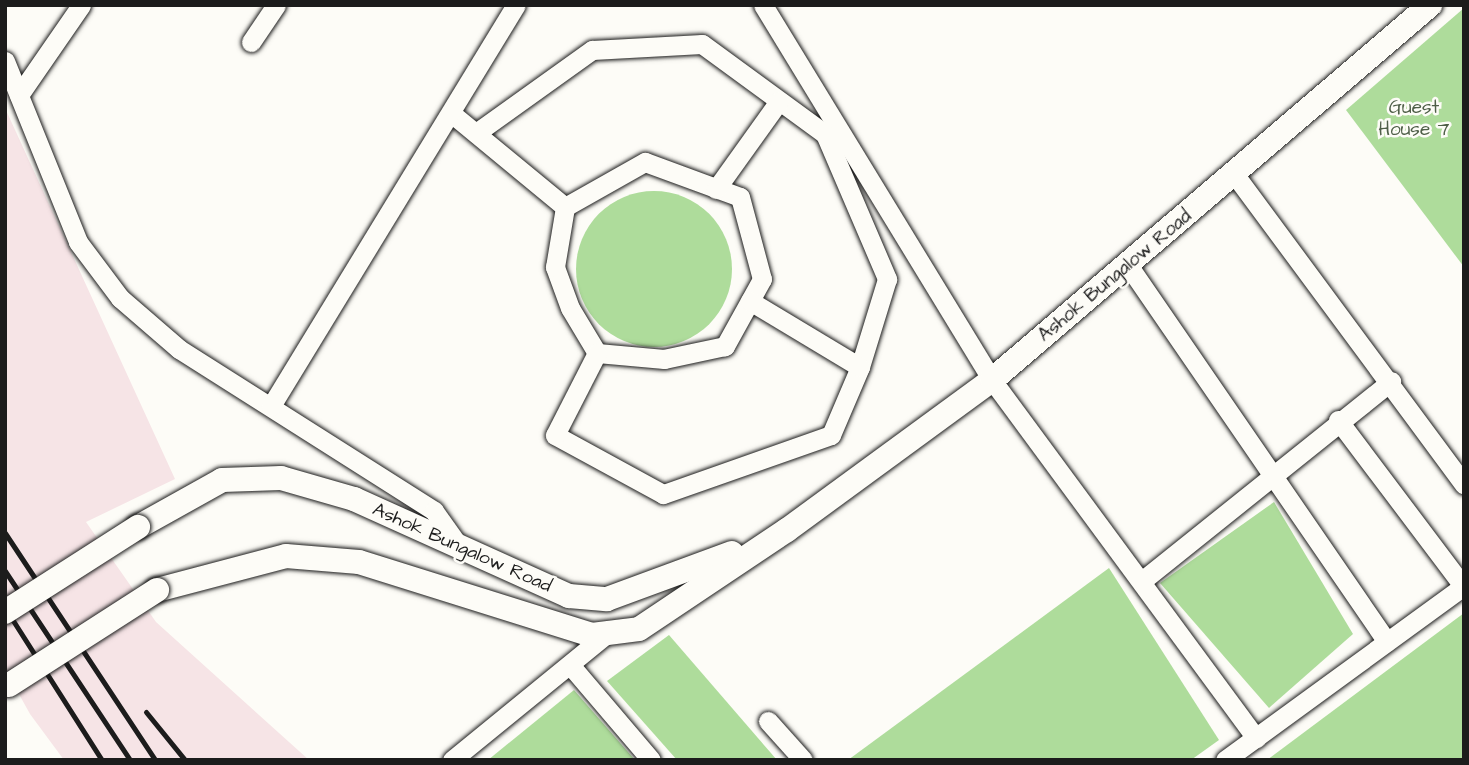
<!DOCTYPE html>
<html>
<head>
<meta charset="utf-8">
<style>
  body { margin:0 }
  #map { position:relative; width:1469px; height:765px; overflow:hidden; background:#fdfcf7; font-family:"Architects Daughter",sans-serif }
  div>[style] { position:absolute }
  .built>* { inset:0; background:#f6e4e6 }
  .green>* { inset:0; background:#aedc9b }
  .round { border-radius:50% }
  .roads { filter:drop-shadow(0 0 2px #1c1c1c) drop-shadow(0 0 2px #1c1c1c) }
  .minor>* { height:19px; margin:-9.5px; padding:0 9.5px; transform-origin:9.5px; border-radius:9.5px; background:#fdfcf7 }
  .tertiary>* { height:24px; margin:-12px; padding:0 12px; transform-origin:12px; border-radius:12px; background:#fdfcf7 }
  .rail>* { height:5px; margin:-2.5px; padding:0 2.5px; transform-origin:2.5px; border-radius:2.5px; background:#1c1c1c }
  .bridges { filter:drop-shadow(0 0 2px #1c1c1c) drop-shadow(0 0 2px #1c1c1c) }
  .tertiary-bridge>* { height:24px; margin:-12px; padding:0 12px; transform-origin:12px; border-radius:12px; background:#fdfcf7 }
  span { translate:-50% -50%; white-space:nowrap; text-align:center; line-height:1.15; -webkit-text-stroke:5px #fdfcf7; paint-order:stroke }
  .park-label { font-size:19px; color:#4f5f48 }
  .street-label { font-size:19px; color:#1c1c1c }
  .frame { position:absolute; inset:0; border:7px solid #1c1c1c; pointer-events:none }
</style>
</head>
<body>
<div id="map">
  <div class="built">
    <div style="clip-path:polygon(5px 108px,175px 479px,86px 522px,156px 622px,309px 760px,64px 760px,30px 714px,5px 669px)"></div>
  </div>
  <div class="green">
    <div style="clip-path:polygon(1464px 8px,1464px 267px,1346px 110px)"></div>
    <div class="round" style="left:576px;top:191px;width:156px;height:156px"></div>
    <div style="clip-path:polygon(1274px 502px,1353px 634px,1269px 708px,1160px 583px)"></div>
    <div style="clip-path:polygon(1109px 568px,1219px 740px,1191px 760px,848px 760px)"></div>
    <div style="clip-path:polygon(1464px 613px,1464px 760px,1267px 760px)"></div>
    <div style="clip-path:polygon(669px 635px,777px 760px,677px 760px,607px 681px)"></div>
    <div style="clip-path:polygon(574px 690px,635px 760px,488px 760px)"></div>
  </div>
  <div class="roads">
    <div class="minor">
      <div style="left:763px;top:5px;width:439px;rotate:58.6deg"></div>
      <div style="left:992px;top:380px;width:445px;rotate:53.6deg"></div>
      <div style="left:251px;top:42px;width:45px;rotate:-56deg"></div>
      <div style="left:5px;top:61px;width:195px;rotate:68deg"></div>
      <div style="left:78px;top:242px;width:70px;rotate:53.1deg"></div>
      <div style="left:120px;top:298px;width:78px;rotate:40.8deg"></div>
      <div style="left:179px;top:349px;width:302px;rotate:32.4deg"></div>
      <div style="left:434px;top:511px;width:47px;rotate:54.6deg"></div>
      <div style="left:19px;top:95px;width:109px;rotate:-55.4deg"></div>
      <div style="left:451px;top:113px;width:148px;rotate:39.5deg"></div>
      <div style="left:565px;top:207px;width:92px;rotate:-29.4deg"></div>
      <div style="left:645px;top:162px;width:101px;rotate:20.2deg"></div>
      <div style="left:740px;top:197px;width:85px;rotate:75deg"></div>
      <div style="left:762px;top:279px;width:77px;rotate:118.9deg"></div>
      <div style="left:725px;top:346px;width:62px;rotate:168deg"></div>
      <div style="left:664px;top:359px;width:67px;rotate:-174.9deg"></div>
      <div style="left:597px;top:353px;width:52px;rotate:-121deg"></div>
      <div style="left:570px;top:308px;width:44px;rotate:-110.1deg"></div>
      <div style="left:555px;top:267px;width:61px;rotate:-80.5deg"></div>
      <div style="left:476px;top:133px;width:143px;rotate:-35.6deg"></div>
      <div style="left:592px;top:50px;width:110px;rotate:-3.1deg"></div>
      <div style="left:702px;top:44px;width:152px;rotate:36.2deg"></div>
      <div style="left:825px;top:134px;width:158px;rotate:66.8deg"></div>
      <div style="left:887px;top:279px;width:92px;rotate:107.1deg"></div>
      <div style="left:860px;top:367px;width:74px;rotate:113.1deg"></div>
      <div style="left:831px;top:435px;width:178px;rotate:160.6deg"></div>
      <div style="left:663px;top:494px;width:123px;rotate:-151.4deg"></div>
      <div style="left:555px;top:435px;width:92px;rotate:-62.9deg"></div>
      <div style="left:1235px;top:175px;width:385px;rotate:53.5deg"></div>
      <div style="left:716px;top:189px;width:108px;rotate:-54.4deg"></div>
      <div style="left:1128px;top:265px;width:457px;rotate:55.5deg"></div>
      <div style="left:750px;top:301px;width:128px;rotate:31deg"></div>
      <div style="left:271px;top:406px;width:470px;rotate:-58.6deg"></div>
      <div style="left:1338px;top:420px;width:208px;rotate:53deg"></div>
      <div style="left:1143px;top:580px;width:318px;rotate:-38.7deg"></div>
      <div style="left:571px;top:666px;width:123px;rotate:49.6deg"></div>
      <div style="left:768px;top:721px;width:52px;rotate:48.1deg"></div>
      <div style="left:452px;top:760px;width:196px;rotate:-39.2deg"></div>
      <div style="left:1225px;top:760px;width:296px;rotate:-36.1deg"></div>
    </div>
    <div class="tertiary">
      <div style="left:138px;top:527px;width:96px;rotate:-29.2deg"></div>
      <div style="left:222px;top:480px;width:59px;rotate:-1.9deg"></div>
      <div style="left:281px;top:478px;width:76px;rotate:16deg"></div>
      <div style="left:354px;top:499px;width:236px;rotate:24.3deg"></div>
      <div style="left:569px;top:596px;width:38px;rotate:5deg"></div>
      <div style="left:607px;top:599px;width:133px;rotate:-20.2deg"></div>
      <div style="left:157px;top:590px;width:133px;rotate:-14.8deg"></div>
      <div style="left:286px;top:556px;width:73px;rotate:4.7deg"></div>
      <div style="left:359px;top:562px;width:244px;rotate:17.4deg"></div>
      <div style="left:592px;top:635px;width:47px;rotate:-7.3deg"></div>
      <div style="left:639px;top:629px;width:178px;rotate:-33.8deg"></div>
      <div style="left:787px;top:530px;width:254px;rotate:-36.2deg"></div>
      <div style="left:992px;top:380px;width:577px;rotate:-40.57deg"></div>
    </div>
  </div>
  <div class="rail">
    <div style="left:5px;top:533px;width:272px;rotate:56.5deg"></div>
    <div style="left:5px;top:571px;width:227px;rotate:56.5deg"></div>
    <div style="left:5px;top:608px;width:180px;rotate:57.5deg"></div>
    <div style="left:146px;top:712px;width:62px;rotate:50.9deg"></div>
  </div>
  <div class="bridges">
    <div class="tertiary-bridge">
      <div style="left:5px;top:612px;width:158px;rotate:-32.6deg"></div>
      <div style="left:9px;top:685px;width:176px;rotate:-32.7deg"></div>
    </div>
  </div>
  <div class="park-label">
    <span style="left:1414px;top:119px">Guest<br>House 7</span>
  </div>
  <div class="street-label">
    <span style="left:1115px;top:276px;rotate:-40deg">Ashok Bungalow Road</span>
    <span style="left:462px;top:548px;rotate:24deg">Ashok Bungalow Road</span>
  </div>
  <div class="frame"></div>
</div>
</body>
</html>
